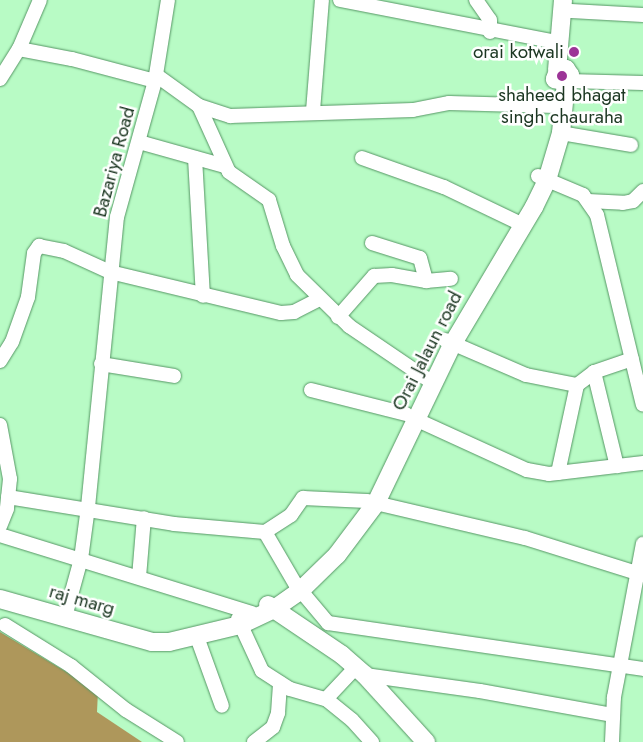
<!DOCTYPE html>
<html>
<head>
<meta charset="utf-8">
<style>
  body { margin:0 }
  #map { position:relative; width:643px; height:742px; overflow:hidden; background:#b8fbc5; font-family:Jost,sans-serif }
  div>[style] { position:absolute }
  .water>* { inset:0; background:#ae975b }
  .roads { filter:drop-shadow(0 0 1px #569765) drop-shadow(0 0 1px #569765) }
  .minor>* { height:14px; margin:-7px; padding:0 7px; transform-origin:7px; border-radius:7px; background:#fff }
  .major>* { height:18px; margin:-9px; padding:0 9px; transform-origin:9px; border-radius:9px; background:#fff }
  .dots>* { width:14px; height:14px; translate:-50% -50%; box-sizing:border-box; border:2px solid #fff; border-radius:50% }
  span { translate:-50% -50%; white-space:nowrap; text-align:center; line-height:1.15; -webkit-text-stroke:5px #fff; paint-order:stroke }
  .poi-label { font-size:19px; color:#1c3722 }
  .right { translate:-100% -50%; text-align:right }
  .street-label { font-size:19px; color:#1c3722 }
</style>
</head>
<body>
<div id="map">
  <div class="water">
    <div style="clip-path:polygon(0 632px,98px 691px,97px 712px,142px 742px,0 742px)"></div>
  </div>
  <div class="roads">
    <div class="minor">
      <div style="left:340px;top:0;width:225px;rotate:11deg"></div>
      <div style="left:476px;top:0;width:24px;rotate:55deg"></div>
      <div style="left:490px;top:20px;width:12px;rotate:90deg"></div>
      <div style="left:571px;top:11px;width:72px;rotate:3.2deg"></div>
      <div style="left:19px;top:49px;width:54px;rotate:10.7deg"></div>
      <div style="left:72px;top:59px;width:86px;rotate:14.8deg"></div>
      <div style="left:156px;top:75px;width:53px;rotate:35.8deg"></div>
      <div style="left:199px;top:106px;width:33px;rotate:18deg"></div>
      <div style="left:230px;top:116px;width:183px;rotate:-1.9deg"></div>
      <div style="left:413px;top:110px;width:37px;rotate:-11deg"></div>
      <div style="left:449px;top:103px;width:107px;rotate:1.6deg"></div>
      <div style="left:0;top:79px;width:36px;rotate:-58deg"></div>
      <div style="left:19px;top:49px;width:53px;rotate:-66.8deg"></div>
      <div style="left:568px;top:81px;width:75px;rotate:1.5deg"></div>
      <div style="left:199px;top:106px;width:72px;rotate:65.6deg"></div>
      <div style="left:229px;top:172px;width:49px;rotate:35deg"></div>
      <div style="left:269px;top:200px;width:48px;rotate:73.1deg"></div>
      <div style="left:283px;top:246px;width:32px;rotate:64deg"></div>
      <div style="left:297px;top:275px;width:73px;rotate:44.4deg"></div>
      <div style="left:349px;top:326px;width:102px;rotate:34.2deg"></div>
      <div style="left:313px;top:111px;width:111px;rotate:-85.4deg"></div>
      <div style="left:561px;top:133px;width:71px;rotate:9.7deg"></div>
      <div style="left:139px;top:142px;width:89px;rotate:15.6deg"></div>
      <div style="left:195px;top:158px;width:138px;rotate:86.7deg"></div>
      <div style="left:362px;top:158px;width:87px;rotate:19.5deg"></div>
      <div style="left:444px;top:187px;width:81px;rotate:25.6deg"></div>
      <div style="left:538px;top:176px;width:49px;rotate:22.9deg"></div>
      <div style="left:583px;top:195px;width:24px;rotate:55deg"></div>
      <div style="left:597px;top:215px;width:195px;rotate:76.4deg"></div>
      <div style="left:588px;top:201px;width:35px;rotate:3deg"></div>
      <div style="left:623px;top:203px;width:10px;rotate:-11deg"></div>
      <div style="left:633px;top:201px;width:14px;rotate:-45deg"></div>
      <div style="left:372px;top:243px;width:50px;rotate:17.4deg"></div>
      <div style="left:420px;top:258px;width:24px;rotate:75deg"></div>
      <div style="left:338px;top:317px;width:55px;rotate:-48.7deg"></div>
      <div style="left:374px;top:276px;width:18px;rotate:-3deg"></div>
      <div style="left:392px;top:275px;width:35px;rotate:10deg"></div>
      <div style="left:426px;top:281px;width:25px;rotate:-5deg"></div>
      <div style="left:445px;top:340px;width:88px;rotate:23.4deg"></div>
      <div style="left:526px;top:375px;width:52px;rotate:11.1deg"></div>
      <div style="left:0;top:361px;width:22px;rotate:-58deg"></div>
      <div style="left:12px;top:342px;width:48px;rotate:-70.4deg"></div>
      <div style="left:28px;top:297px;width:44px;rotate:-82.2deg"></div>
      <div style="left:34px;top:253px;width:9px;rotate:-54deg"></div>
      <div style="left:39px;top:246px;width:25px;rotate:11deg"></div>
      <div style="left:64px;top:251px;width:51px;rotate:24.5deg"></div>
      <div style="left:110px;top:272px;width:176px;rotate:13.5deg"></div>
      <div style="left:281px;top:313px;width:13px;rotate:-4deg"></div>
      <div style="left:294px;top:312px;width:28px;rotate:-27deg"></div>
      <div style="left:101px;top:364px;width:74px;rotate:9.3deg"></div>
      <div style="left:594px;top:372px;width:97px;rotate:76.3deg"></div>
      <div style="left:311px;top:390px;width:98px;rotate:14.2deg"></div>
      <div style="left:415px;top:419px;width:123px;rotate:24.5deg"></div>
      <div style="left:527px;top:470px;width:22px;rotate:10deg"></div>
      <div style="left:549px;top:474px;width:95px;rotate:-6.7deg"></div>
      <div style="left:0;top:425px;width:55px;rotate:79.5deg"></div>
      <div style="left:10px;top:479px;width:30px;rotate:96deg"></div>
      <div style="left:7px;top:509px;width:18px;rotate:112deg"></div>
      <div style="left:558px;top:473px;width:90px;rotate:-77.8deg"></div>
      <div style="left:577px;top:385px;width:21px;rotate:-37deg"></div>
      <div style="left:594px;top:372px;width:40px;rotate:-18.9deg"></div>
      <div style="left:8px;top:497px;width:168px;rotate:9.2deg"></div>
      <div style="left:174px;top:524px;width:91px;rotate:5deg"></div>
      <div style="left:265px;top:532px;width:31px;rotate:-33deg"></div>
      <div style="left:291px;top:515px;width:21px;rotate:-55deg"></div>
      <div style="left:303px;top:498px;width:64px;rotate:2.7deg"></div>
      <div style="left:367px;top:501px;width:162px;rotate:13.2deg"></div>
      <div style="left:525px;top:538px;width:124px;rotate:17.4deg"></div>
      <div style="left:265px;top:532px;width:61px;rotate:59.7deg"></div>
      <div style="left:296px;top:585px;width:50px;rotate:49.9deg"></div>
      <div style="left:328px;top:623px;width:318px;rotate:8.3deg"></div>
      <div style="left:0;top:535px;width:264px;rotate:17.2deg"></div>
      <div style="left:139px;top:577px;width:59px;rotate:-85.2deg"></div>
      <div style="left:65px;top:617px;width:60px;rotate:-74.6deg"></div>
      <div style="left:81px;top:559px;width:52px;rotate:-82.3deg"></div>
      <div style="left:88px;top:507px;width:291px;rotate:-84.3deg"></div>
      <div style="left:117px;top:217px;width:141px;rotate:-74.4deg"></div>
      <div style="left:155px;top:81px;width:82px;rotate:-80.9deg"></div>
      <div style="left:238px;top:619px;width:57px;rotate:65.2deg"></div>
      <div style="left:262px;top:671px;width:33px;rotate:33deg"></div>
      <div style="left:290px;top:689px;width:37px;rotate:16deg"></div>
      <div style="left:326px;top:699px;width:33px;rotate:39deg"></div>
      <div style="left:352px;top:720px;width:30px;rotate:48deg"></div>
      <div style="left:5px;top:625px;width:78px;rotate:31.8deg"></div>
      <div style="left:71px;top:666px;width:70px;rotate:38.7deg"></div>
      <div style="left:126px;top:710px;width:60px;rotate:32.1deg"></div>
      <div style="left:197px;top:637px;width:73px;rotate:70.1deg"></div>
      <div style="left:365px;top:675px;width:116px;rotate:7.9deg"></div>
      <div style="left:480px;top:691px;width:134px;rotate:10.3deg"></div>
      <div style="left:326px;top:699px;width:44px;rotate:-46.8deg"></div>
      <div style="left:254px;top:742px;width:24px;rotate:-38deg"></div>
      <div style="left:273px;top:727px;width:15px;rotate:-70deg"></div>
      <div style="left:278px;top:713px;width:30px;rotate:-86deg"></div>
      <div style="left:612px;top:742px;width:45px;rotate:-87.5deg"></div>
      <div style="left:614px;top:697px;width:156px;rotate:-79.3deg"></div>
    </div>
    <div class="major">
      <div style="left:557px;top:70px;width:70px;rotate:-85.1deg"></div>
      <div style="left:0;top:599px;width:158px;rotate:15.8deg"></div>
      <div style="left:152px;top:642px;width:17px"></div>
      <div style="left:169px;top:642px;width:73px;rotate:-13.5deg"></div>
      <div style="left:240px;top:625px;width:38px;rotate:-25deg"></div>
      <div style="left:274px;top:609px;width:33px;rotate:-35deg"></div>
      <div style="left:301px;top:590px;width:50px;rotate:-44.2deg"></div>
      <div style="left:337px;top:555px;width:65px;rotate:-53.1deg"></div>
      <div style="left:376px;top:503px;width:175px;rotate:-64.3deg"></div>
      <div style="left:452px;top:345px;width:161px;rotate:-59.3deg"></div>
      <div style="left:534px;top:207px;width:30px;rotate:-64deg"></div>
      <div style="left:547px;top:180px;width:49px;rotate:-73.4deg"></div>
      <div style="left:561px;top:133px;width:51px;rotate:-84.4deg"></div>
      <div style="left:566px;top:82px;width:8px;rotate:-60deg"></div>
      <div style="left:570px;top:75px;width:7px;rotate:-124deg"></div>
      <div style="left:566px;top:69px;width:7px;rotate:-172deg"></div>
      <div style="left:559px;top:68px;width:12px;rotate:110deg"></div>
      <div style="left:555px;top:79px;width:11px;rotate:15deg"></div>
      <div style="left:268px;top:605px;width:89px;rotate:34deg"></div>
      <div style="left:342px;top:655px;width:30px;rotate:41deg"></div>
      <div style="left:365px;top:675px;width:91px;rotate:47.7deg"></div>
    </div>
  </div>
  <div class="dots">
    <div style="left:574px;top:52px;background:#9c3497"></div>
    <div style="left:562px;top:76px;background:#9c3497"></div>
  </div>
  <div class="poi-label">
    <span class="right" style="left:564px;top:52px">orai kotwali</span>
    <span style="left:562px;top:106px">shaheed bhagat<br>singh chauraha</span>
  </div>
  <div class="street-label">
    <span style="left:114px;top:162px;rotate:-75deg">Bazariya Road</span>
    <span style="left:427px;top:351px;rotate:-63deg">Orai Jalaun road</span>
    <span style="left:82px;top:600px;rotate:16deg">raj marg</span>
  </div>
</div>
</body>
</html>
